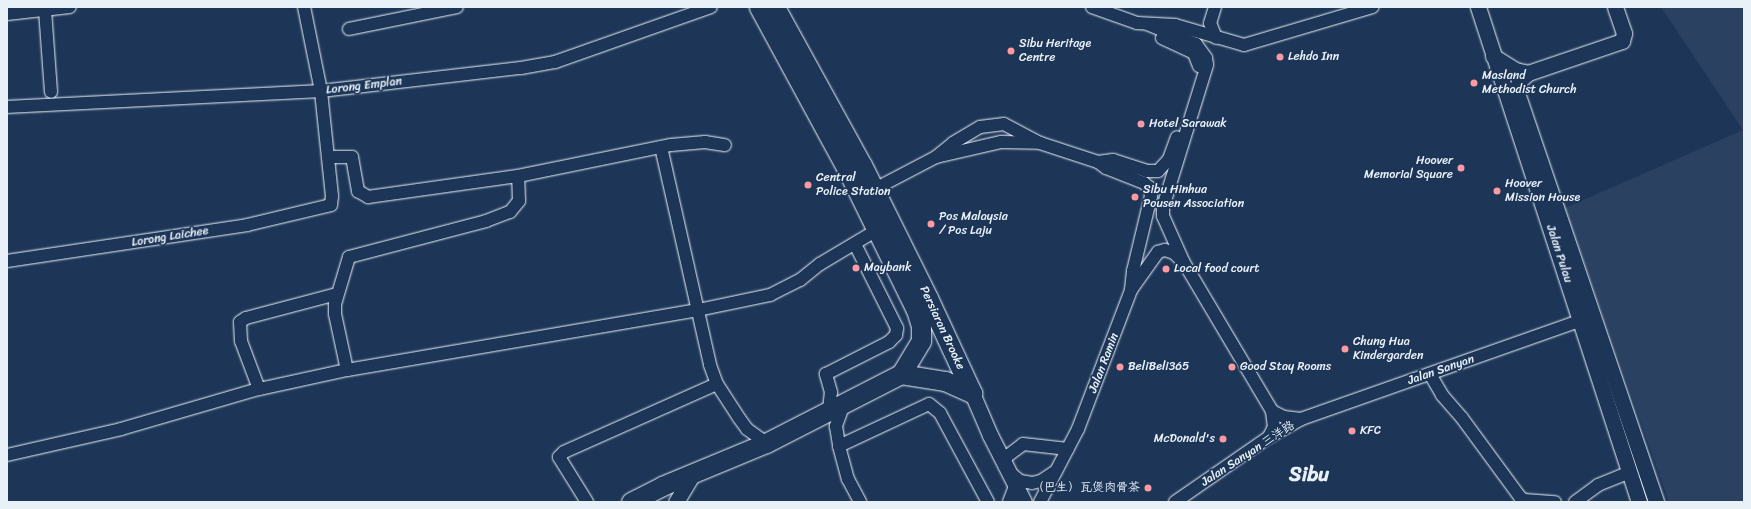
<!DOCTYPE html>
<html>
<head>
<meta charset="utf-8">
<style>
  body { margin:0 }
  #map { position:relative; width:1751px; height:509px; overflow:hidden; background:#1d3557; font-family:Sriracha,"LXGW WenKai TC",sans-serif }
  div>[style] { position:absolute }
  .built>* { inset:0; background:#2a4162 }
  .roads { filter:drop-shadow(0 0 1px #e8f1f8) drop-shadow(0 0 1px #e8f1f8) }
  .minor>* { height:12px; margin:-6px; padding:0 6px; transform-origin:6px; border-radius:6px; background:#1d3557 }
  .tertiary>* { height:15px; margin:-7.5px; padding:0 7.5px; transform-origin:7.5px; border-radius:7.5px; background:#1d3557 }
  .primary>* { height:19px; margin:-9.5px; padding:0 9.5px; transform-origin:9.5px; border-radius:9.5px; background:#1d3557 }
  .dots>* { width:11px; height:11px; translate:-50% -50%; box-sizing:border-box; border:2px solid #1d3557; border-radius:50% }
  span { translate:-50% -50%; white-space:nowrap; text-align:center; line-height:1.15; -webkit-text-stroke:3.5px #1d3557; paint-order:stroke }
  .poi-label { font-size:12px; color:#e8f1f8 }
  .left { translate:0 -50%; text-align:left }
  .right { translate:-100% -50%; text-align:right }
  .street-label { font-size:12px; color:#e8f1f8 }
  .town-label { font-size:20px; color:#e8f1f8; font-weight:700 }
  .frame { position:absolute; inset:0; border:8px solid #e8f1f8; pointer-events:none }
</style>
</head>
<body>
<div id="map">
  <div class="built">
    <div style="clip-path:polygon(1661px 7px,1744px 7px,1744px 502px,1669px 502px,1565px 208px,1743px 130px)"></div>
  </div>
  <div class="roads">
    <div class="minor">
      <div style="left:1092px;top:7px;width:48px;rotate:19.6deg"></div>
      <div style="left:1137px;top:23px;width:38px;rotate:3deg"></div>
      <div style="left:1175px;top:25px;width:72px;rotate:16.2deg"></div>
      <div style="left:1244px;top:45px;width:134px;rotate:-16.5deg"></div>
      <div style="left:1215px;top:7px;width:17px;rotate:107deg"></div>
      <div style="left:1210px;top:23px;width:16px;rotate:68deg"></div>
      <div style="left:45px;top:10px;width:82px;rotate:85.8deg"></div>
      <div style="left:7px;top:14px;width:63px;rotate:-6.3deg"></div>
      <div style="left:1147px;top:24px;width:53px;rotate:22.2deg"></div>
      <div style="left:1196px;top:44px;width:17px;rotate:54deg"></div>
      <div style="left:1206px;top:58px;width:7px;rotate:82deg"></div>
      <div style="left:1207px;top:65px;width:149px;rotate:107.2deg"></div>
      <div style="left:1163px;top:207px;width:9px;rotate:90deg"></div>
      <div style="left:1163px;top:216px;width:49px;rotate:66deg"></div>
      <div style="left:1183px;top:261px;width:174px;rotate:59.3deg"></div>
      <div style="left:1272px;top:411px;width:16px;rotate:83deg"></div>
      <div style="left:1274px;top:427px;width:11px;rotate:117deg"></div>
      <div style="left:349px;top:29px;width:110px;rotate:-11.5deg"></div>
      <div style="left:1162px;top:38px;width:35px;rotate:25deg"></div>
      <div style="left:1194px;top:53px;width:14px;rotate:69deg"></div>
      <div style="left:7px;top:107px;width:314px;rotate:-2.9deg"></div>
      <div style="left:321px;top:91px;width:201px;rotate:-6.6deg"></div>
      <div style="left:521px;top:68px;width:35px;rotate:-10deg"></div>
      <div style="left:555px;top:62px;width:165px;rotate:-19.4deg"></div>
      <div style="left:661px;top:147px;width:223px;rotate:77.3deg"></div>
      <div style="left:710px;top:365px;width:20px;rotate:70deg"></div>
      <div style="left:717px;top:384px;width:40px;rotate:57.1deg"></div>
      <div style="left:739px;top:418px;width:14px;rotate:54deg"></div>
      <div style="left:747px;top:429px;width:24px;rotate:36deg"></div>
      <div style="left:328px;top:157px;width:24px"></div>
      <div style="left:352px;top:157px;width:35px;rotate:80deg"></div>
      <div style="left:358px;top:191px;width:12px;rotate:31deg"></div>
      <div style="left:368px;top:197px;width:151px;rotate:-8deg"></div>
      <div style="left:518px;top:176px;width:156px;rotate:-11.5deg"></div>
      <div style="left:671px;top:145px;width:34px;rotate:-5deg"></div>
      <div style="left:705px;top:142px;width:20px;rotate:9deg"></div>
      <div style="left:936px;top:157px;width:67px;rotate:-13deg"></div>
      <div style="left:1001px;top:142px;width:39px;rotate:1deg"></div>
      <div style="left:1040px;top:143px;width:61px;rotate:18.1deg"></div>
      <div style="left:1098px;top:162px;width:10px;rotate:37deg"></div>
      <div style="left:1106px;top:168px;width:41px;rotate:21.5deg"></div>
      <div style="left:1144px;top:183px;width:8px;rotate:40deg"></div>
      <div style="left:1150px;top:188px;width:8px;rotate:83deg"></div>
      <div style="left:1151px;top:196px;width:77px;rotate:103.5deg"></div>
      <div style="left:1133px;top:271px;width:19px;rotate:96deg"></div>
      <div style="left:1098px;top:162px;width:15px;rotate:-8deg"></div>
      <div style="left:1113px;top:160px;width:35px;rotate:18deg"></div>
      <div style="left:1146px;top:171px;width:12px"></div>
      <div style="left:1158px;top:171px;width:16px;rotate:-47deg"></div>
      <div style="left:1169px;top:159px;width:23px;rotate:-70deg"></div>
      <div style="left:869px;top:192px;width:76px;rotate:-27.6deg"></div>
      <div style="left:936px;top:157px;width:22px;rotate:-39deg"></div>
      <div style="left:953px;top:143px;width:31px;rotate:-31deg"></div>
      <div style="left:980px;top:127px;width:24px;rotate:-7deg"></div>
      <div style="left:1004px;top:124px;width:38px;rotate:28deg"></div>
      <div style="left:7px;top:261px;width:243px;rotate:-8.5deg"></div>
      <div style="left:247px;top:225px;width:86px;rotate:-13.4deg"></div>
      <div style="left:331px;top:205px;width:9px;rotate:-84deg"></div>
      <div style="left:332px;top:196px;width:106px;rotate:-96deg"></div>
      <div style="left:321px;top:91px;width:86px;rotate:-101.4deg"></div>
      <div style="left:347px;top:370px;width:57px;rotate:-102.1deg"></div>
      <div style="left:335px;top:314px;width:10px;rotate:-90deg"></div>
      <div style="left:335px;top:304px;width:49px;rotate:-73.4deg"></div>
      <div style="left:349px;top:257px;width:142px;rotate:-14.7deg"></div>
      <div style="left:486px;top:221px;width:26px;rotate:-21deg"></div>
      <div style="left:510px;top:212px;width:14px;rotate:-51deg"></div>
      <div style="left:519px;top:201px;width:25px;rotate:-92deg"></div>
      <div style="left:1430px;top:374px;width:24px;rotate:60deg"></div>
      <div style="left:1442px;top:395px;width:30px;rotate:49deg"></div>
      <div style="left:1462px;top:418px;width:98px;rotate:53.7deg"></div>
      <div style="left:1520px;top:497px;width:5px;rotate:37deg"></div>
      <div style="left:1524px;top:500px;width:31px;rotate:4deg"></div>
      <div style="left:259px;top:389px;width:51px;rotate:-110.6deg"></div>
      <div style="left:241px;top:341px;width:19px;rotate:-93deg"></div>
      <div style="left:240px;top:322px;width:7px;rotate:-34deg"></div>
      <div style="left:246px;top:318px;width:94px;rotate:-14.8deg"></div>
      <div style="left:845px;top:401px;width:27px;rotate:110deg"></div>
      <div style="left:836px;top:426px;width:20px;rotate:81deg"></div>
      <div style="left:839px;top:446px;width:34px;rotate:75deg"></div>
      <div style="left:848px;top:479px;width:26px;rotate:62deg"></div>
      <div style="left:829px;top:410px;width:18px;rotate:-84deg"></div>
      <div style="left:831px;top:392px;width:19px;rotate:-106deg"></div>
      <div style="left:826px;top:374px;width:71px;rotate:-26.9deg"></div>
      <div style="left:889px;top:342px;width:10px;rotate:-45deg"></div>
      <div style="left:896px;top:335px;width:7px;rotate:-82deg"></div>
      <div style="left:897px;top:328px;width:94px;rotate:-116.6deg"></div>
      <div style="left:1272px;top:411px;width:13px;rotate:27deg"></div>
      <div style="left:1284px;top:417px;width:17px;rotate:7deg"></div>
      <div style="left:839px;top:446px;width:99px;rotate:-25deg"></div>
      <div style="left:929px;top:404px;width:14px;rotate:39deg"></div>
      <div style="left:940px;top:413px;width:101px;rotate:61.7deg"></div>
      <div style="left:7px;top:455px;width:117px;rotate:-12.8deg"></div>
      <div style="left:121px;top:429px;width:144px;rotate:-16.2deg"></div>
      <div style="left:259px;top:389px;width:90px;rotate:-12.2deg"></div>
      <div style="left:347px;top:370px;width:356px;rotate:-9.7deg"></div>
      <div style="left:698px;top:310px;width:74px;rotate:-11.8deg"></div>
      <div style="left:770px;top:295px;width:34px;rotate:-27deg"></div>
      <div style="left:800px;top:280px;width:26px;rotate:-39deg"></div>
      <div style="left:820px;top:264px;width:66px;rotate:-30.8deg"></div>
      <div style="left:1005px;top:467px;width:10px;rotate:-84deg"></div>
      <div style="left:1006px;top:457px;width:21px;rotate:-37deg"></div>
      <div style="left:1023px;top:444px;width:45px;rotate:6.3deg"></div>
      <div style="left:1009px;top:472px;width:14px;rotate:39deg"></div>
      <div style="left:1020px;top:481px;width:12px;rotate:9deg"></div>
      <div style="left:1032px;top:483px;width:9px;rotate:-13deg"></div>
      <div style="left:1041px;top:481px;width:18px;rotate:-34deg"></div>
      <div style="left:587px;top:502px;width:53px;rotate:-121.9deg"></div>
      <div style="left:559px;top:457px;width:7px;rotate:-45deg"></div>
      <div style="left:564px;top:452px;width:167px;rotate:-24deg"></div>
      <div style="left:1009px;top:502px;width:17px;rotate:-69deg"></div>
      <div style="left:1040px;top:502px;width:82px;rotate:-62.5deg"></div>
      <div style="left:1078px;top:429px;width:149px;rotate:-69.1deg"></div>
      <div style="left:1131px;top:290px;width:47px;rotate:-54.6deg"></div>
      <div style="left:1158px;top:252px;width:7px;rotate:-16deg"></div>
      <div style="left:1165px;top:250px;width:9px;rotate:18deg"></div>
      <div style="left:1174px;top:253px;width:10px;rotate:45deg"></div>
      <div style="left:1175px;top:502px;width:114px;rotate:-34.7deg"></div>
      <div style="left:1269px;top:437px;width:37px;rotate:-29deg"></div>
      <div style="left:1301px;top:419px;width:296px;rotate:-19.4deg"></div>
      <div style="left:1575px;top:502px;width:29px;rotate:-36deg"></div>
      <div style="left:1598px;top:485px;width:35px;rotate:-22deg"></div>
    </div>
    <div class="tertiary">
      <div style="left:1478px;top:7px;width:521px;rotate:71.98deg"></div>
      <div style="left:1615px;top:7px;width:28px;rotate:71deg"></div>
      <div style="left:1624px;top:33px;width:8px;rotate:104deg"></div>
      <div style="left:1622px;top:41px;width:99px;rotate:161.2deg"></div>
      <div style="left:1528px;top:73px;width:12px;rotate:138deg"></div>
      <div style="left:1519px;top:81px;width:9px;rotate:108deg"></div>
      <div style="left:1516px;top:90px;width:435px;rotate:71.2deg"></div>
      <div style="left:1493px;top:56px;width:26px;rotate:32deg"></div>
      <div style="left:1515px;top:70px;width:13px;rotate:13deg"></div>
      <div style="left:972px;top:393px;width:46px;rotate:66.8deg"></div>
      <div style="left:990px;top:435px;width:75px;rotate:63.1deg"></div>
      <div style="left:676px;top:502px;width:31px;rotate:-59deg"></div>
    </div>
    <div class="primary">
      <div style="left:775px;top:7px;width:180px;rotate:61.2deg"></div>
      <div style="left:862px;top:165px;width:148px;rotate:63.6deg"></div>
      <div style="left:928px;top:298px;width:105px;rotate:65.1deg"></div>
      <div style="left:901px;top:374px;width:45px;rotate:9deg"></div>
      <div style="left:945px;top:381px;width:30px;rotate:24deg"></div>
      <div style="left:631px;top:502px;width:35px;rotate:-27deg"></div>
      <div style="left:662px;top:486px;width:113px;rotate:-22.5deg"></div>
      <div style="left:766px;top:443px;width:152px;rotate:-27.1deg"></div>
      <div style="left:901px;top:374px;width:39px;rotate:-59deg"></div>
      <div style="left:921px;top:341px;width:15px;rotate:-90deg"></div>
      <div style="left:921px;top:326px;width:17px;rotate:-107deg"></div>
      <div style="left:916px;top:310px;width:155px;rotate:-116.1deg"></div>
      <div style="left:848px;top:171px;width:187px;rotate:-118.5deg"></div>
    </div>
  </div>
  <div class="dots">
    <div style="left:1011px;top:51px;background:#ff9aa2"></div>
    <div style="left:1280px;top:57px;background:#ff9aa2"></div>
    <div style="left:1474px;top:83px;background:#ff9aa2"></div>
    <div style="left:1141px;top:124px;background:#ff9aa2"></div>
    <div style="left:1461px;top:168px;background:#ff9aa2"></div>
    <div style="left:808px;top:185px;background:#ff9aa2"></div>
    <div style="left:1497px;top:191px;background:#ff9aa2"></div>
    <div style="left:1135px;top:197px;background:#ff9aa2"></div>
    <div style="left:931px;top:224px;background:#ff9aa2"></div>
    <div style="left:856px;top:268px;background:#ff9aa2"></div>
    <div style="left:1166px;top:269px;background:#ff9aa2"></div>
    <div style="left:1345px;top:349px;background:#ff9aa2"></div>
    <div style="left:1120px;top:367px;background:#ff9aa2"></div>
    <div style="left:1232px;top:367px;background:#ff9aa2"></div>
    <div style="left:1352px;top:431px;background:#ff9aa2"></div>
    <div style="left:1223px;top:439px;background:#ff9aa2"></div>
    <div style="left:1148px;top:488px;background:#ff9aa2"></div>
  </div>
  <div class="poi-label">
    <span class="left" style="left:1019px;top:51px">Sibu Heritage<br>Centre</span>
    <span class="left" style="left:1288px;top:57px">Lehdo Inn</span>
    <span class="left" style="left:1482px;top:83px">Masland<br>Methodist Church</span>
    <span class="left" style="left:1149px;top:124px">Hotel Sarawak</span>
    <span class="right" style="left:1453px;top:168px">Hoover<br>Memorial Square</span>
    <span class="left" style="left:816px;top:185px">Central<br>Police Station</span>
    <span class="left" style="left:1505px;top:191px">Hoover<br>Mission House</span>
    <span class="left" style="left:1143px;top:197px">Sibu Hinhua<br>Pousen Association</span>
    <span class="left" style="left:939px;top:224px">Pos Malaysia<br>/ Pos Laju</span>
    <span class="left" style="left:864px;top:268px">Maybank</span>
    <span class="left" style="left:1174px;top:269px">Local food court</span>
    <span class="left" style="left:1353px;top:349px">Chung Hua<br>Kindergarden</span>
    <span class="left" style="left:1128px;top:367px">BeliBeli365</span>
    <span class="left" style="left:1240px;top:367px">Good Stay Rooms</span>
    <span class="left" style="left:1360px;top:431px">KFC</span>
    <span class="right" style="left:1215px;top:439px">McDonald's</span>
    <span class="right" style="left:1140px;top:488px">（巴生）瓦煲肉骨茶</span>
  </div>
  <div class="street-label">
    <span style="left:364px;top:86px;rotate:-7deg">Lorong Emplan</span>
    <span style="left:170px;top:237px;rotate:-9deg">Lorong Laichee</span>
    <span style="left:1559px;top:254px;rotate:72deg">Jalan Pulau</span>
    <span style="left:942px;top:328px;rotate:65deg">Persiaran Brooke</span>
    <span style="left:1104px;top:363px;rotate:-69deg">Jalan Ramin</span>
    <span style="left:1441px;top:370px;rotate:-19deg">Jalan Sanyan</span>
    <span style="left:1248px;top:454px;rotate:-33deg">Jalan Sanyan 三洋路</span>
  </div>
  <div class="town-label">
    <span style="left:1309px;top:474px">Sibu</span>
  </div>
  <div class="frame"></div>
</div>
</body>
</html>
